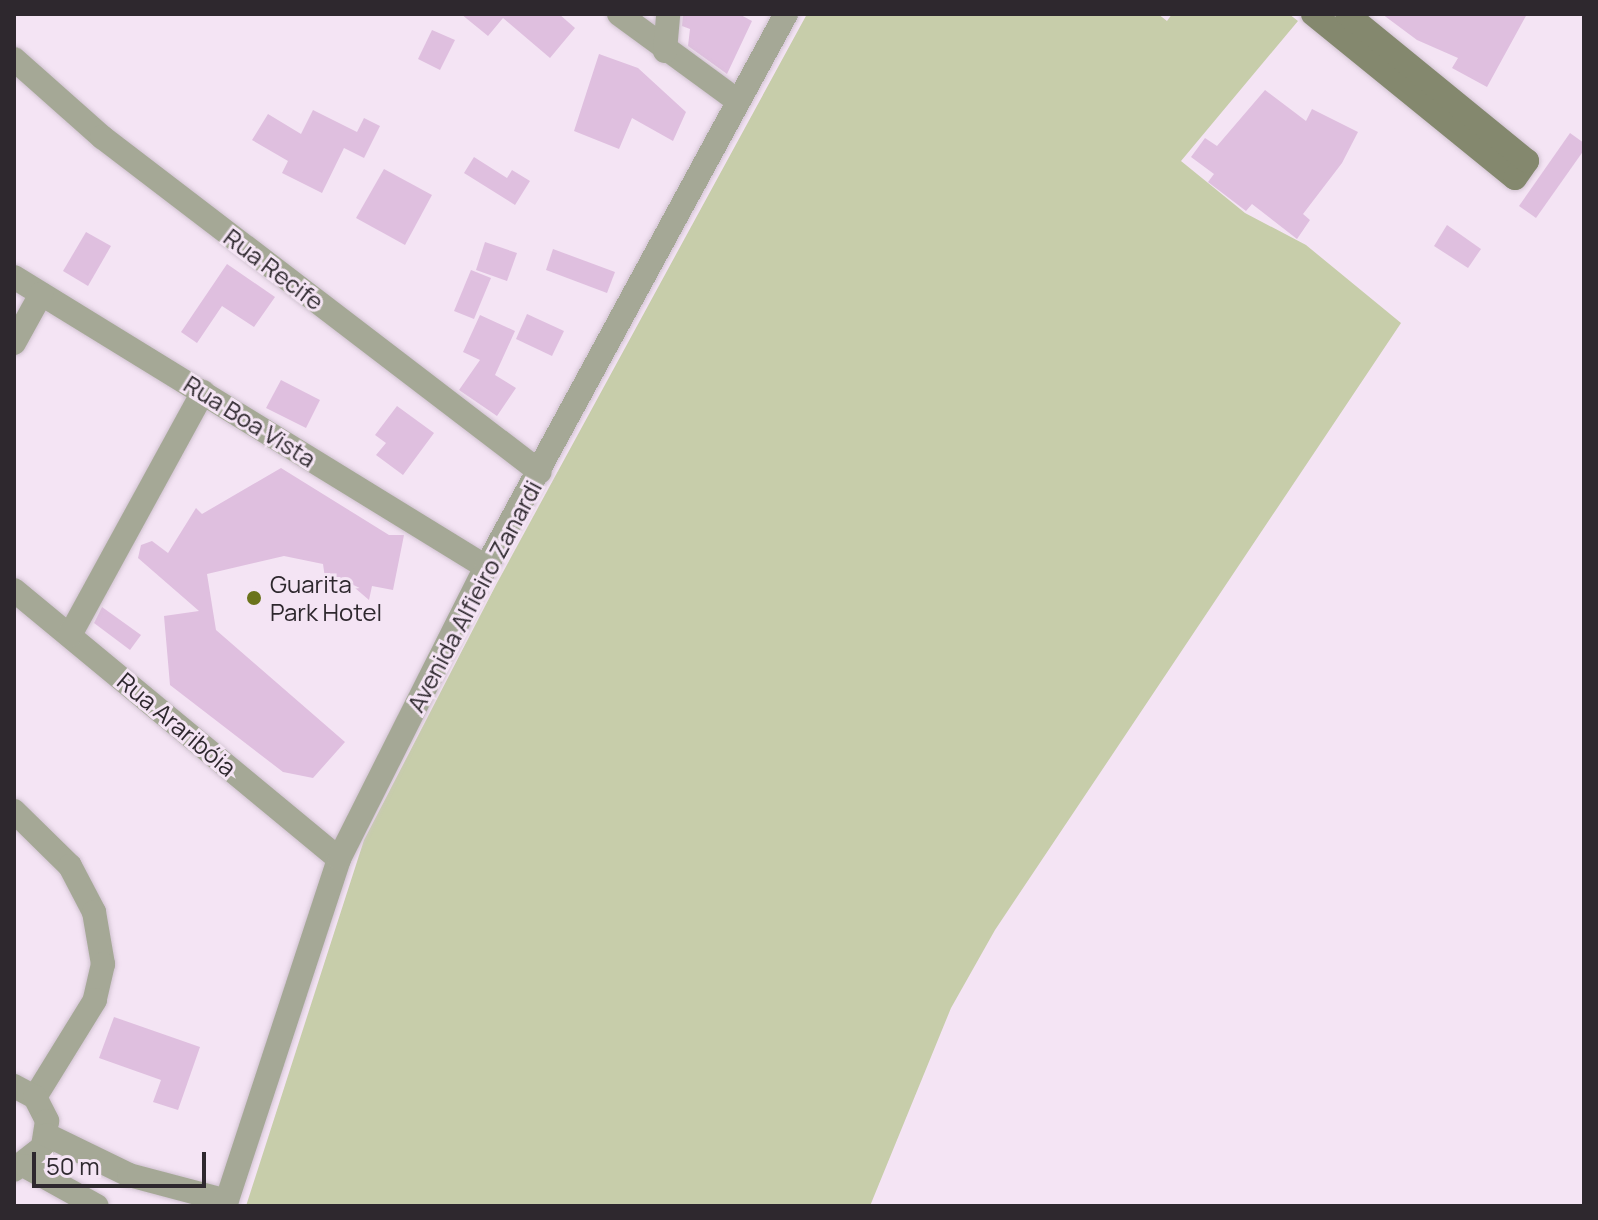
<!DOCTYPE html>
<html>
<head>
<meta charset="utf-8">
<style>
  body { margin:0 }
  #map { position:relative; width:1598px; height:1220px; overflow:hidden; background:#f4e4f4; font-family:Manrope,sans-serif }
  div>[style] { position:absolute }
  .green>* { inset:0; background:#c7cdaa }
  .building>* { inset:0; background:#dfbfdf }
  .roads { filter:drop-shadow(0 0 2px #d0c2d0) drop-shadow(0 0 2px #d0c2d0) }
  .street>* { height:24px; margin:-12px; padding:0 12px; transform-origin:12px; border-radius:12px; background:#a5a896 }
  .secondary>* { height:24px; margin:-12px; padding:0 12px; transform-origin:12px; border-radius:12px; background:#84886e }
  .dots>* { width:22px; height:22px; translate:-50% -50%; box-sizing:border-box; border:4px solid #f4e4f4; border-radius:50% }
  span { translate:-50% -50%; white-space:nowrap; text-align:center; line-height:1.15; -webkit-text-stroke:6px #f4e4f4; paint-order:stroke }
  .street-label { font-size:24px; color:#2e282e }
  .poi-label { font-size:24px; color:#2e282e }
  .left { translate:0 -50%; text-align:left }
  .frame { position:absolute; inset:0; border:16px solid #2e282e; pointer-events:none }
  .scale { position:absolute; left:32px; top:1152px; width:174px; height:36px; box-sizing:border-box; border:4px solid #2e282e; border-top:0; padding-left:10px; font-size:24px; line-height:28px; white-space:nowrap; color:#2e282e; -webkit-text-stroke:6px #f4e4f4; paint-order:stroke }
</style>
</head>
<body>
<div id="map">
  <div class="green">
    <div style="clip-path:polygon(807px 14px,1158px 14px,1167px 21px,1172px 14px,1289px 14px,1298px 21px,1181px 161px,1245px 213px,1306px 245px,1401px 323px,995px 930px,951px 1008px,870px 1206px,246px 1206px,364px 840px,497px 583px)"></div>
  </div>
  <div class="building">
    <div style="clip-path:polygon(461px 14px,559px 14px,575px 28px,550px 58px,503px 18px,488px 36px)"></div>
    <div style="clip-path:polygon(683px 14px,739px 14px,752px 21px,727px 74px,688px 46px,690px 29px,682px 26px)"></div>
    <div style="clip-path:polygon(1382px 14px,1527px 14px,1487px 87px,1452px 68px,1458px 58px,1417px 40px)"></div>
    <div style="clip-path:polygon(432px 30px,455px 40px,440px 70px,418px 59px)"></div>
    <div style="clip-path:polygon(599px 54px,638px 68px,686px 112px,673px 141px,632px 118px,619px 149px,574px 131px)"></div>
    <div style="clip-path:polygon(1265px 90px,1306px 121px,1312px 109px,1358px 132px,1342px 163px,1303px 214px,1310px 220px,1297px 239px,1252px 204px,1246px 211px,1208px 182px,1214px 174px,1191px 157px,1205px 138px,1217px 146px)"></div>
    <div style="clip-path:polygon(313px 110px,357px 132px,364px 118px,380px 126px,364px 158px,344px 148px,322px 193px,282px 173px,288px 161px,252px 140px,268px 114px,301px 134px)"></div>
    <div style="clip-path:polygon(1570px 133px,1584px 143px,1584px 150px,1536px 218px,1519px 206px)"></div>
    <div style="clip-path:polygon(474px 157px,507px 178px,512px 170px,530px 181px,515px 205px,464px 173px)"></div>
    <div style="clip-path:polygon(384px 169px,432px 195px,405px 245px,356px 218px)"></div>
    <div style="clip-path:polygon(1447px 225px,1481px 249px,1468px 268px,1434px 246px)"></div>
    <div style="clip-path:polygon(86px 232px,111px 246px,88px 286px,63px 271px)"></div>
    <div style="clip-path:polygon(485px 242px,517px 253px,507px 281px,476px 270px)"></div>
    <div style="clip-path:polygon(553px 249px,615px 272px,607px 293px,546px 270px)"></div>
    <div style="clip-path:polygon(227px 264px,275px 297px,254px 327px,222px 306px,197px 343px,181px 332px)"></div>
    <div style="clip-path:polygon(471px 270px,491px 278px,474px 319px,454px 311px)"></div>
    <div style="clip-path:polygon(527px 314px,564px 331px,552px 356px,516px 339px)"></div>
    <div style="clip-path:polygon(480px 315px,515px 331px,495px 375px,516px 388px,497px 416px,459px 390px,480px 360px,463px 352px)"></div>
    <div style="clip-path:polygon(281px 380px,320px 400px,306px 428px,266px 408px)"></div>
    <div style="clip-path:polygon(397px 406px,434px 433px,403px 475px,376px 455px,386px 443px,375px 435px)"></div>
    <div style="clip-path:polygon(281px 468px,389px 535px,404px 535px,393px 590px,372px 586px,369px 600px,348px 582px,326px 585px,323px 564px,284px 556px,207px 574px,216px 630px,345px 742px,313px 778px,283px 772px,170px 685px,164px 616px,199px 611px,138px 558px,141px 545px,152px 541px,168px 553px,196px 508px,202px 514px)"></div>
    <div style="clip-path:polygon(102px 607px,141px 635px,130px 650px,94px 623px)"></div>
    <div style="clip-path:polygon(114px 1017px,200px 1047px,178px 1110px,153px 1102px,161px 1080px,99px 1058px)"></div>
  </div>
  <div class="roads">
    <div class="street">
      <div style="left:619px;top:14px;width:147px;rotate:36.2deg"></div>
      <div style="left:665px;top:51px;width:37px;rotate:-85deg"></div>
      <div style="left:14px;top:59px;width:118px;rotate:41.6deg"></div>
      <div style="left:102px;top:137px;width:551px;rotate:37.41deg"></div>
      <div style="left:14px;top:277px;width:554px;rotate:31.57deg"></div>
      <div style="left:14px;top:343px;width:56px;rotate:-61.1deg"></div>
      <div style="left:14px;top:590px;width:422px;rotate:39.6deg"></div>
      <div style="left:70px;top:635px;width:277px;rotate:-61.3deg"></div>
      <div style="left:14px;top:811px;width:78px;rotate:44.5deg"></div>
      <div style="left:70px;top:866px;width:52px;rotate:62.4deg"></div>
      <div style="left:94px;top:912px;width:53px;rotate:80.2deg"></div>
      <div style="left:103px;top:964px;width:37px;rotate:103deg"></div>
      <div style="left:95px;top:1000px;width:114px;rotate:121.7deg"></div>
      <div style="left:14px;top:1086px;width:24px;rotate:28deg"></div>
      <div style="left:35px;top:1097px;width:27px;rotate:63deg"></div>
      <div style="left:47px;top:1121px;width:26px;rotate:99deg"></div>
      <div style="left:43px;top:1147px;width:37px;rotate:142deg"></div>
      <div style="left:47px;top:1135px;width:91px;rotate:26deg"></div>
      <div style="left:129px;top:1175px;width:101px;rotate:14.9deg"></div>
      <div style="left:25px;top:1166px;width:82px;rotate:29.1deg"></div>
      <div style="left:225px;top:1206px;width:365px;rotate:-71.8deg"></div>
      <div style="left:339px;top:859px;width:327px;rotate:-63.3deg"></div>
      <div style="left:486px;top:567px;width:629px;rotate:-61.52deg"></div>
    </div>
    <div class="secondary">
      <div style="left:1313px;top:14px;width:260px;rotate:39.1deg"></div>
      <div style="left:1515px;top:178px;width:21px;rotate:-55deg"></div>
      <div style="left:1527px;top:161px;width:232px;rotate:-140.8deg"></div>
    </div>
  </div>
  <div class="dots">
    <div style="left:254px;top:598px;background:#6b731b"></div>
  </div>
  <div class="street-label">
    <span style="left:274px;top:269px;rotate:37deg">Rua Recife</span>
    <span style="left:250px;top:421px;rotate:32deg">Rua Boa Vista</span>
    <span style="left:474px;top:596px;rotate:-62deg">Avenida Alfieiro Zanardi</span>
    <span style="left:177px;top:724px;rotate:40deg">Rua Araribóia</span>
  </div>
  <div class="poi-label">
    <span class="left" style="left:270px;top:598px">Guarita<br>Park Hotel</span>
  </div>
  <div class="frame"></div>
  <div class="scale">50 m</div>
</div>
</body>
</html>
